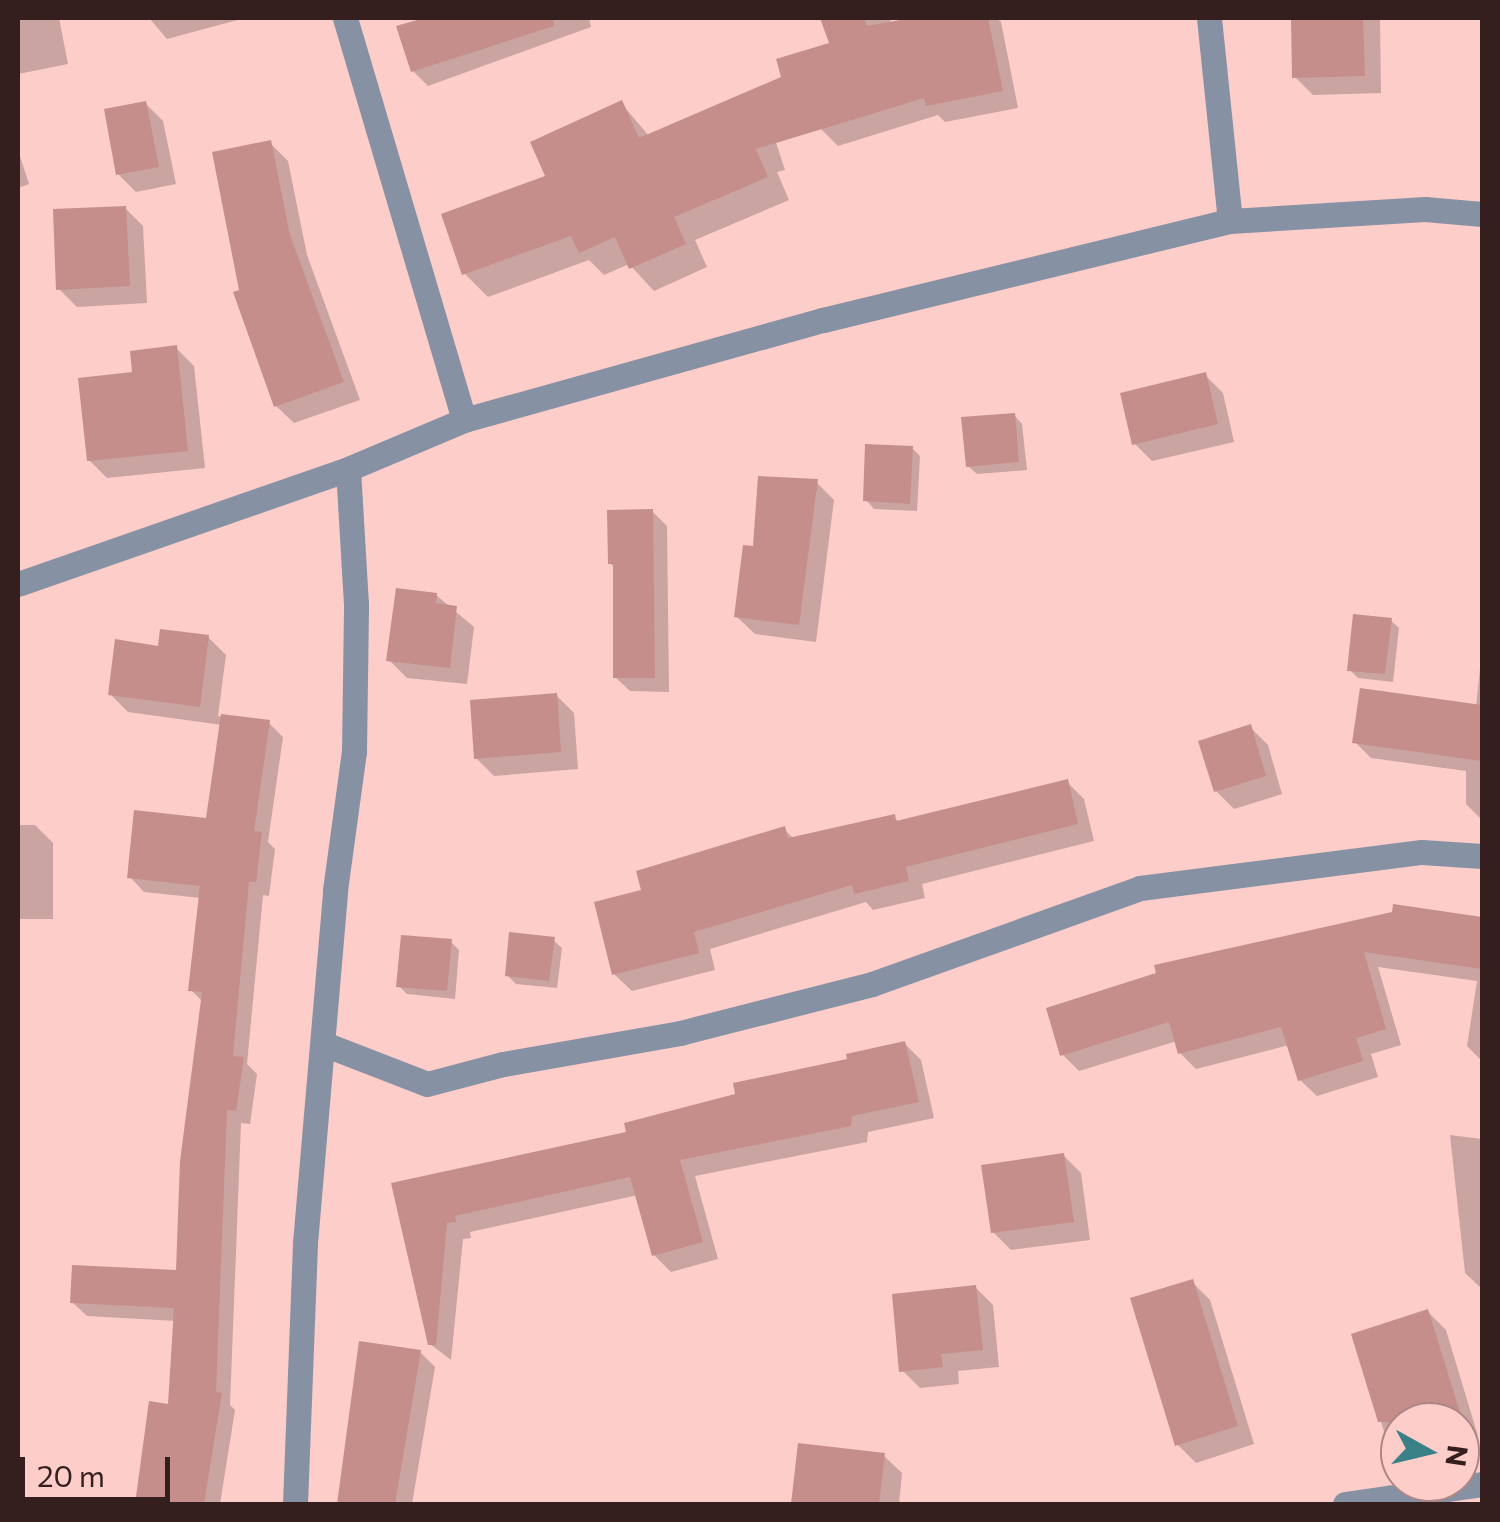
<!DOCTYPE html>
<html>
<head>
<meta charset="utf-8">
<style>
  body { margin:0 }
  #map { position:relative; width:1500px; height:1522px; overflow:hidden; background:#fdcdca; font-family:Commissioner,sans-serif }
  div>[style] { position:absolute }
  .shadow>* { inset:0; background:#0003 }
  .building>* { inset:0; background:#c58e8a }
  .minor>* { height:25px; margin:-12.5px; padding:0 12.5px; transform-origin:12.5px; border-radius:12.5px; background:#8791a4 }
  span { translate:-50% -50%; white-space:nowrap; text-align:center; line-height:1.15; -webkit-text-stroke:9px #fdcdca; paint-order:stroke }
  .frame { position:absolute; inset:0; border:20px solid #351f1e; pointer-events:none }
  .north { position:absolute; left:1380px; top:1402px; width:100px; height:100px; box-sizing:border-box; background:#fdcdca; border:2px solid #ad8785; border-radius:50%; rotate:98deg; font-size:28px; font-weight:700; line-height:40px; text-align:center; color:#351f1e }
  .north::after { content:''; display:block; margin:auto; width:35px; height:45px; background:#398187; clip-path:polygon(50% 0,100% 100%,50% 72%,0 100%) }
  .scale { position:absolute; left:20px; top:1457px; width:150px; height:45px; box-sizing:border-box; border:5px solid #351f1e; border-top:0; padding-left:12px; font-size:30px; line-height:35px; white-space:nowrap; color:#351f1e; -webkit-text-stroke:8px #fdcdca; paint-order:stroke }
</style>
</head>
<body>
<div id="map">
  <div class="shadow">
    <div style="clip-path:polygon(18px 18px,59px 18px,68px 64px,18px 74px)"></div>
    <div style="clip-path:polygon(149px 18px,245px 18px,167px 39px)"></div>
    <div style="clip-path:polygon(432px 18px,589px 18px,591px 27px,428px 86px,413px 71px,399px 28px)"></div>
    <div style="clip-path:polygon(823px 18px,890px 18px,891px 24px,923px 18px,996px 18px,1001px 22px,1018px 108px,945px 122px,938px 115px,838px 146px,821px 129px,832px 45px)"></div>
    <div style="clip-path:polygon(1293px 18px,1380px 18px,1381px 93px,1313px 95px,1295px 77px)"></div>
    <div style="clip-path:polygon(145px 103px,163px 121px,176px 184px,136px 192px,118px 174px)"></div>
    <div style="clip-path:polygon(621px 103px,649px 136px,768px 118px,785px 170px,777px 172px,789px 200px,695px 240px,707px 267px,654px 291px,629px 264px,604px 275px,589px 260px,488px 297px,465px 274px)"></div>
    <div style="clip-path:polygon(270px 143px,288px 161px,307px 255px,360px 400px,294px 423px,276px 406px,242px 292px)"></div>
    <div style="clip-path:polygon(18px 150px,29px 184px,18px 188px)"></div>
    <div style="clip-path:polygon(125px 208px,143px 226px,147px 303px,77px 307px,59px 289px)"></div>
    <div style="clip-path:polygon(176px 348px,194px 366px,205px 468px,107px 478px,89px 460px)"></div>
    <div style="clip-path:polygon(1205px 375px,1223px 393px,1234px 442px,1152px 461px,1134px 443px)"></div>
    <div style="clip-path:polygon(1014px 415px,1022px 424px,1027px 470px,977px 474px,968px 466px)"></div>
    <div style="clip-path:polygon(912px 448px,920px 456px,917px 511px,874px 509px,866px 500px)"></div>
    <div style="clip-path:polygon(816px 482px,834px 500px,816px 642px,755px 634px,737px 617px,755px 549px)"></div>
    <div style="clip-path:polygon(652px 511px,667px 526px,669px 692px,630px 691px,615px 677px,615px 568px,610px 563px)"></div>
    <div style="clip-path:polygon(436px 595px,474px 627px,467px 684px,407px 678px,389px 660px)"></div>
    <div style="clip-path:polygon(1390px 620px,1399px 628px,1393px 682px,1358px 678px,1350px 670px)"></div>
    <div style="clip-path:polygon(208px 637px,226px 655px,218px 716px,269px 723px,283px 737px,268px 842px,275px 849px,269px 896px,263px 895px,247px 1064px,257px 1074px,250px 1124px,241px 1123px,230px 1405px,235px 1410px,220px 1504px,137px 1504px,151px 1404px,170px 1407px,176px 1321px,87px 1316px,72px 1302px,179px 1273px,203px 1002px,191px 990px,201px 898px,144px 892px,130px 877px,208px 820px,222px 725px,128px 712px,110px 694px,160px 648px)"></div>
    <div style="clip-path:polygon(1481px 659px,1482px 660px,1482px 820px,1466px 804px,1466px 771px,1371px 758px,1355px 742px,1476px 707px)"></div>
    <div style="clip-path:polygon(556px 695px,574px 713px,578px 769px,494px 776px,476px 758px)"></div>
    <div style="clip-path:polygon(1250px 727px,1268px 745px,1282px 794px,1234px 809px,1216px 791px)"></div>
    <div style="clip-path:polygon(1067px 782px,1084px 799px,1094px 841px,922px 884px,925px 898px,873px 910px,866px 902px,710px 949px,715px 970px,632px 991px,614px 974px,645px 892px,784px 829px,794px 839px,894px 817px,900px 823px)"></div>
    <div style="clip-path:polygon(18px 825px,35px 825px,53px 843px,53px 919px,18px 919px)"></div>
    <div style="clip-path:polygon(1395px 907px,1482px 921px,1482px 1061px,1467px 1046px,1477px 981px,1378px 967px,1401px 1045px,1371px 1054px,1378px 1077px,1317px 1096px,1300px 1080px,1289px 1045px,1196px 1069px,1180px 1053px,1177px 1041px,1079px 1071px,1062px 1054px,1394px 914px)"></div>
    <div style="clip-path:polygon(553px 940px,562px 948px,557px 988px,516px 984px,507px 975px)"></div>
    <div style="clip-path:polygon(451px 942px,459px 950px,455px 999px,407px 994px,399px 986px)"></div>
    <div style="clip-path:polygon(905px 1044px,921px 1060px,934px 1118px,868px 1132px,867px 1142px,695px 1176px,718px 1259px,671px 1272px,654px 1255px,638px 1195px,470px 1232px,471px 1238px,463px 1239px,451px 1360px,430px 1344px,394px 1185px,629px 1133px)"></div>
    <div style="clip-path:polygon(1450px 1135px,1482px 1139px,1482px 1289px,1465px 1273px)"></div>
    <div style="clip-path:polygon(1063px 1155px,1081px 1173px,1090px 1240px,1011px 1250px,993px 1232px)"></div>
    <div style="clip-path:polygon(1192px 1282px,1210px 1300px,1254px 1444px,1196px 1463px,1178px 1445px)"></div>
    <div style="clip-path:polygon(975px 1287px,993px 1305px,999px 1367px,958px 1371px,959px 1384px,920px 1388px,902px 1370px)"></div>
    <div style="clip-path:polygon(1428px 1312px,1446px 1330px,1478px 1436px,1460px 1441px,1460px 1422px,1400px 1422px,1400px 1454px,1387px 1441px,1354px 1335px)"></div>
    <div style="clip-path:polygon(361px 1344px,420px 1352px,435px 1367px,412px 1504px,339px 1504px)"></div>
    <div style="clip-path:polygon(800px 1446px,884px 1456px,902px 1473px,899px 1504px,793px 1504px)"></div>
  </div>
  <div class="building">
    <div style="clip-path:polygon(424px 18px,553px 18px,554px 26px,411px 72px,396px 26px)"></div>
    <div style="clip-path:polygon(820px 18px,864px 18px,867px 26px,911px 18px,988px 18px,1003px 91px,926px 106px,924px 98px,756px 149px,768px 177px,674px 217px,686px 244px,629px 269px,615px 237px,579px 253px,571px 236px,462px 275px,441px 214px,545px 176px,530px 142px,622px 100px,639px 138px,781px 77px,776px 59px,829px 43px)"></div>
    <div style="clip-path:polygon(1291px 18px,1363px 18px,1365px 76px,1292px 78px)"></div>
    <div style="clip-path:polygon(146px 101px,159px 167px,116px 175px,104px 109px)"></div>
    <div style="clip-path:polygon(271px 140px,290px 235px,344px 382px,274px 407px,233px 292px,239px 290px,212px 152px)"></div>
    <div style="clip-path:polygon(126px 206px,130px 286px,56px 290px,53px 209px)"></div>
    <div style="clip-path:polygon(177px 345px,188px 451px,87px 461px,78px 378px,132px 372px,130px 351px)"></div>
    <div style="clip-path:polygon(1206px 372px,1218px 424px,1132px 445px,1120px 393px)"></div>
    <div style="clip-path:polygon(1015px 413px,1019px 462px,966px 467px,961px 417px)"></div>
    <div style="clip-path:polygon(865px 444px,913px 446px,910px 504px,863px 501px)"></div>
    <div style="clip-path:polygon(758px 476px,818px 479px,799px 625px,734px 617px,743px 545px,753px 546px)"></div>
    <div style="clip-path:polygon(653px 509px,655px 678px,613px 678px,613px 564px,608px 564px,607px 510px)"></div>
    <div style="clip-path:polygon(396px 588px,437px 593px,436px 603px,457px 606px,450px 668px,386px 661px)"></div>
    <div style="clip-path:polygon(1353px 614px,1392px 618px,1385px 674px,1347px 671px)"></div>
    <div style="clip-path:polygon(160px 629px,209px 635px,200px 707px,108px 695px,115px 639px,158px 646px)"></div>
    <div style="clip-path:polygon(1360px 688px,1482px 705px,1482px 761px,1352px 743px)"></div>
    <div style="clip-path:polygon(557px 693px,561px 752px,474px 759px,470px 700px)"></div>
    <div style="clip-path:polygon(221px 714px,270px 720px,254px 831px,262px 832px,256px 882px,249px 882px,233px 1056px,244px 1057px,236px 1111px,227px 1110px,216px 1392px,222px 1393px,204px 1504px,135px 1504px,149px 1401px,168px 1404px,174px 1308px,70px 1303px,72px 1265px,176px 1270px,180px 1161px,202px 992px,188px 991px,200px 886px,127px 878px,134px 810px,206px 818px)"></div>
    <div style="clip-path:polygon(1251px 724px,1266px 776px,1214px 792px,1198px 741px)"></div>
    <div style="clip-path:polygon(1068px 779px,1078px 824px,906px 867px,909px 881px,854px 894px,852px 885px,694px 932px,699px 953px,612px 975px,594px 902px,641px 890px,636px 871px,785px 826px,788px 838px,895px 814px,896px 821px)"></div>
    <div style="clip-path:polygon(1393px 904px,1482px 917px,1482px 969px,1364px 952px,1386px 1029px,1356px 1038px,1363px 1061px,1298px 1081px,1281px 1027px,1178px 1054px,1169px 1022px,1060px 1056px,1046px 1008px,1156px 973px,1154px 965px,1392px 912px)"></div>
    <div style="clip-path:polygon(509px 932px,555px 937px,549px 981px,505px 976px)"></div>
    <div style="clip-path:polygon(401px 935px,452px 939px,447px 991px,396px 987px)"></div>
    <div style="clip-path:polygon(905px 1041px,919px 1102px,852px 1116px,851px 1126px,680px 1160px,703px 1242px,652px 1256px,630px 1177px,455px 1216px,456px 1222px,447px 1223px,436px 1345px,428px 1345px,391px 1183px,626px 1132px,624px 1123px,735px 1094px,733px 1083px,847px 1059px,846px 1054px)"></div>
    <div style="clip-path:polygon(1064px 1153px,1074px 1222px,991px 1233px,981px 1165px)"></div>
    <div style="clip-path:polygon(1193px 1279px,1238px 1426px,1175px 1446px,1130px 1298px)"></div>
    <div style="clip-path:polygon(976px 1285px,983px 1350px,941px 1354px,943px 1367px,899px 1372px,892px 1294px)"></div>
    <div style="clip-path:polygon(1428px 1309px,1463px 1422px,1378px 1422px,1351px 1334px)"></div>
    <div style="clip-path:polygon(359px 1341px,421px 1350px,395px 1504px,337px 1504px)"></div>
    <div style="clip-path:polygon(798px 1443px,885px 1453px,879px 1504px,791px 1504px)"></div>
  </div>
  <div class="minor">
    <div style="left:345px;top:18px;width:419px;rotate:73.5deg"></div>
    <div style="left:1209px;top:18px;width:204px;rotate:84.1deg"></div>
    <div style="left:18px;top:584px;width:349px;rotate:-19.2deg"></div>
    <div style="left:348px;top:469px;width:126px;rotate:-22.9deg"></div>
    <div style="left:464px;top:420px;width:373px;rotate:-15.6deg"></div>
    <div style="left:823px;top:320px;width:419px;rotate:-13.7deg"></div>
    <div style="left:1230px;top:221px;width:195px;rotate:-3.5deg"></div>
    <div style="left:1425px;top:209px;width:57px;rotate:5deg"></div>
    <div style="left:324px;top:1044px;width:110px;rotate:21.2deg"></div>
    <div style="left:427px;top:1084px;width:79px;rotate:-14.7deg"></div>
    <div style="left:503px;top:1064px;width:180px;rotate:-9.9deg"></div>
    <div style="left:680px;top:1033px;width:198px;rotate:-14.3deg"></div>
    <div style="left:872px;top:984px;width:285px;rotate:-19.7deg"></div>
    <div style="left:1140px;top:888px;width:284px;rotate:-7.3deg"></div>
    <div style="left:1422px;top:852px;width:60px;rotate:3.8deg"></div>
    <div style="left:295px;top:1504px;width:261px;rotate:-87.8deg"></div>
    <div style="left:305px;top:1243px;width:354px;rotate:-85.1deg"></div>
    <div style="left:335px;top:890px;width:139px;rotate:-82.2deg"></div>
    <div style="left:354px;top:752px;width:148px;rotate:-89.2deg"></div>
    <div style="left:356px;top:604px;width:135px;rotate:-93.4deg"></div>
    <div style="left:1345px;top:1504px;width:138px;rotate:-8.3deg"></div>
  </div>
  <div class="frame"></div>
  <div class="north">N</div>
  <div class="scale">20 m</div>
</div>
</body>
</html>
